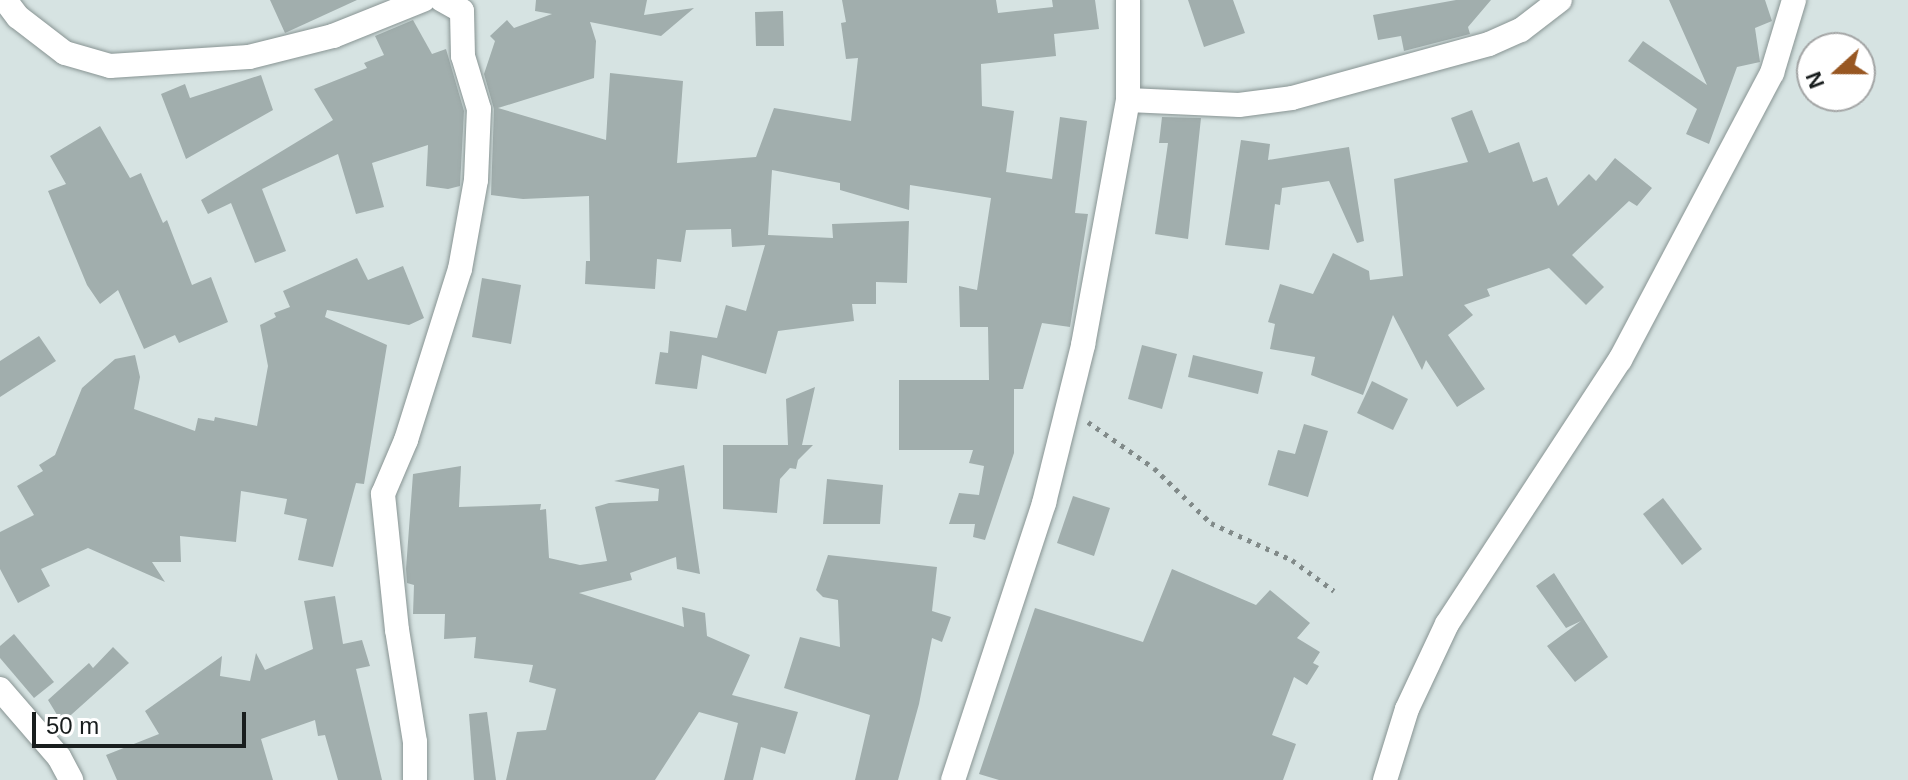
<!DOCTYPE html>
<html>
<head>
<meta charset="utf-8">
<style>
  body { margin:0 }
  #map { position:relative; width:1908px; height:780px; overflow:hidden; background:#d6e3e2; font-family:Arial,sans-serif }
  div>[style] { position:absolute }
  .building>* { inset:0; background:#a1aead }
  .path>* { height:5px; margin-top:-2.5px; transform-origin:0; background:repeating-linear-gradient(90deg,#818a89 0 4px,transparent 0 10px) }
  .roads { filter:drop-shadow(0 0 2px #889493) drop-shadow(0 0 2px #889493) }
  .minor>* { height:24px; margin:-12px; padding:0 12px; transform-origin:12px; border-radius:12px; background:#fff }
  span { translate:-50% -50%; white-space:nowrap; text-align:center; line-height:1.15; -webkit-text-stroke:7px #fff; paint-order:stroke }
  .north { position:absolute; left:1796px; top:32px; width:80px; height:80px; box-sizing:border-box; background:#fff; border:2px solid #a3a5a5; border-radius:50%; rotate:249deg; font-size:22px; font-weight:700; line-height:32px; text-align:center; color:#191e1e }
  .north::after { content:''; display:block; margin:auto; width:28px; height:36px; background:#985722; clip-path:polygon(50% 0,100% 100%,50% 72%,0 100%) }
  .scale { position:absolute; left:32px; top:712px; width:214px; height:36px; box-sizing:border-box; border:4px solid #191e1e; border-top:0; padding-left:10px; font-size:24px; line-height:28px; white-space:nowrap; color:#191e1e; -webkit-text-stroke:6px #fff; paint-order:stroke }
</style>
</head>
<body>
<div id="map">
  <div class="building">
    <div style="clip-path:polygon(270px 0,357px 0,285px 33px)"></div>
    <div style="clip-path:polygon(536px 0,647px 0,644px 15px,694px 8px,661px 36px,590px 22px,596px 41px,594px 78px,498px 108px,606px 140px,610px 73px,683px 81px,677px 163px,756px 157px,774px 108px,851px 121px,858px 58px,846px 59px,841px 23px,846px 22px,842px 0,996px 0,998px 13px,1053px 7px,1052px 0,1095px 0,1099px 29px,1054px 34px,1056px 56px,981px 64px,982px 106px,1014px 111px,1006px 172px,1052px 179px,1060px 117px,1087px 121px,1075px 213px,1088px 214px,1070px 327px,1042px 323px,1023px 389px,1014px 389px,1014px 453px,985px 540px,973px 537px,975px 524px,949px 524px,959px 493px,979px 495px,984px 466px,969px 463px,973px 450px,899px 450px,899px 380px,989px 380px,988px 327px,960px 327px,959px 286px,977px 290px,991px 198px,910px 185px,909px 210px,840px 190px,840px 183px,772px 170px,768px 235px,833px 238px,832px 224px,909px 221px,907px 283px,876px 282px,876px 304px,852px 304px,854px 321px,778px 331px,766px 374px,702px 355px,697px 389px,655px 384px,660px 352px,668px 353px,670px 331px,717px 338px,726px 305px,746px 311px,765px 245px,732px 247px,731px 229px,686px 230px,681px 262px,657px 259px,655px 289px,585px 284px,586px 261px,590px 261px,589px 196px,523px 199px,491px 195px,494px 109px,484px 74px,495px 41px,490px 36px,507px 20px,514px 28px,552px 14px,535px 11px)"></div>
    <div style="clip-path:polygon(1188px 0,1233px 0,1245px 33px,1204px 47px)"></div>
    <div style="clip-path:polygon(1456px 0,1491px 0,1468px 27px,1470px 34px,1404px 51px,1401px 36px,1378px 40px,1373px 15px)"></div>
    <div style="clip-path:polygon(1669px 0,1765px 0,1772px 21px,1755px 28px,1760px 62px,1737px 67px,1709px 144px,1686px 134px,1697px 109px,1628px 61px,1643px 41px,1707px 85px)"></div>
    <div style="clip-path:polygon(783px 11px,784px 46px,756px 46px,755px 12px)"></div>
    <div style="clip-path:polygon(413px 20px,432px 54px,446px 49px,464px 111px,460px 186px,448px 189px,426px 186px,428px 145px,372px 163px,384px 207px,356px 214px,338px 154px,262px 189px,286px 251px,255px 263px,231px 203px,208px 214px,201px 200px,333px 120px,314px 89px,367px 68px,364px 63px,384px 55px,375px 36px)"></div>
    <div style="clip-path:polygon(261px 75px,273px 110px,186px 159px,161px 94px,185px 84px,190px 98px)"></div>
    <div style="clip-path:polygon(1472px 110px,1489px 153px,1519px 142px,1533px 182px,1547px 177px,1558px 206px,1589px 174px,1596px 181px,1615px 158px,1652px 188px,1637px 206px,1629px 201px,1572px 255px,1604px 287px,1586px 305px,1549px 268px,1487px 289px,1490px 296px,1464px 305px,1473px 315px,1448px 335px,1485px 389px,1457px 407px,1426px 360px,1422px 370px,1393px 315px,1363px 395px,1311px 375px,1315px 357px,1270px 349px,1275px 324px,1268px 322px,1280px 284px,1313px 294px,1333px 253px,1369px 271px,1370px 280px,1403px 276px,1394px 179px,1468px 162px,1451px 118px)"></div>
    <div style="clip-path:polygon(1162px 117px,1201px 118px,1188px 239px,1155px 234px,1168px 143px,1159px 143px)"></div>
    <div style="clip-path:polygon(100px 126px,130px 178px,141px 173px,163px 223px,167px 220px,192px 285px,211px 277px,228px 322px,179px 343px,175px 335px,144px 349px,118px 290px,100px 304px,87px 285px,48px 191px,66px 184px,50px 156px)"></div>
    <div style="clip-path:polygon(1241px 140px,1270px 144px,1268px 160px,1349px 147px,1364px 241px,1357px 243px,1329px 181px,1282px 188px,1280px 205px,1275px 204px,1269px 250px,1225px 245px)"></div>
    <div style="clip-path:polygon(357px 258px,368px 280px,403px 266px,424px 318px,409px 325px,327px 310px,325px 317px,387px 345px,364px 484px,356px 483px,333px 567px,298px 560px,307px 519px,284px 514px,287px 499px,241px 491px,236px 542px,180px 536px,181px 562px,152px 562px,165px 582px,88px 548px,41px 569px,50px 586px,18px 603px,0 569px,0 532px,34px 515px,17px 486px,43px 471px,39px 465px,55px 455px,82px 388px,115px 359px,135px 355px,140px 377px,134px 409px,195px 431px,198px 418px,214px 421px,215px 417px,257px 426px,268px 366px,260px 325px,276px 317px,274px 313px,290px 307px,283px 291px)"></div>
    <div style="clip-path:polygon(482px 278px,521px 285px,511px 344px,472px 337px)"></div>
    <div style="clip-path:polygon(39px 336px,56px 361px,0 397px,0 361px)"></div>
    <div style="clip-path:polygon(1142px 345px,1177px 354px,1162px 409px,1128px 399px)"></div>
    <div style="clip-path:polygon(1193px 355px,1263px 372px,1258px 394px,1188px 377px)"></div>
    <div style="clip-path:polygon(1372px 381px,1408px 399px,1393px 430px,1357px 413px)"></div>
    <div style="clip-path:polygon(815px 387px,802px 445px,813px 445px,798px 460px,796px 469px,790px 468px,780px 479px,777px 513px,723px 509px,723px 445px,788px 445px,786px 399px)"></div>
    <div style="clip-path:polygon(1304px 424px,1328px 431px,1308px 497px,1268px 485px,1278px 450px,1295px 454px)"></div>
    <div style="clip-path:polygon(684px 465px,700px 574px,677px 569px,676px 557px,630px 573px,632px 580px,579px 593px,684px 627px,682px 607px,705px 613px,707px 636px,750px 655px,732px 695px,798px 712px,785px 754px,761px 747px,753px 780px,724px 780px,738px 723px,699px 712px,655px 780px,506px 780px,517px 732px,546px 730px,556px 689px,529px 682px,533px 665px,474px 658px,476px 637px,444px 639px,445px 614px,413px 614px,414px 585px,407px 583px,406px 569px,413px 474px,461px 466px,459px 507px,541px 504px,540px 510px,546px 509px,549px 558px,580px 565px,607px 561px,595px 507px,609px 503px,658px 501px,659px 489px,614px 481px)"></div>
    <div style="clip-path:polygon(827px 479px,883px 485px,880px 524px,823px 524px)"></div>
    <div style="clip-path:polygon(1073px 496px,1110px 508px,1094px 556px,1057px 543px)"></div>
    <div style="clip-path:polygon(1663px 498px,1702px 549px,1682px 565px,1643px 514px)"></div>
    <div style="clip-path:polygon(828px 555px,937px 567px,932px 611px,951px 617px,942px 642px,932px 638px,919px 704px,898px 780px,855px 780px,870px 715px,784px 688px,800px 637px,840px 647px,838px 600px,823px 597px,816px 590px)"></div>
    <div style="clip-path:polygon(1172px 569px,1256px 605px,1270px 590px,1310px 623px,1297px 638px,1320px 652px,1313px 663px,1319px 666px,1307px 685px,1294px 677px,1272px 735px,1296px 744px,1283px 780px,999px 780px,979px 774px,1035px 608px,1143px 642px)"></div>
    <div style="clip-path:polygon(1554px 573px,1608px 657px,1575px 682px,1547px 646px,1581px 621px,1566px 628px,1536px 586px)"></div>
    <div style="clip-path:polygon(335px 596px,343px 644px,362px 640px,370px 666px,356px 669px,382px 780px,338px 780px,325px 735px,318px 736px,315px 720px,261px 739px,273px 780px,117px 780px,106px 755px,159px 734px,145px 711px,222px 656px,220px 676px,250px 681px,256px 653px,265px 670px,313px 649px,304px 601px)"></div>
    <div style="clip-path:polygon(14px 634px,54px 682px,34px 698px,0 658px,0 646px)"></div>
    <div style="clip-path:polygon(113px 647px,129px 663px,62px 723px,48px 700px,89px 663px,93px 668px)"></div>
    <div style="clip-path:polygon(487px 712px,496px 780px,474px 780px,469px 714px)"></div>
  </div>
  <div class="path">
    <div style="left:1088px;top:422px;width:80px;rotate:34.9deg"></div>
    <div style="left:1154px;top:468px;width:79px;rotate:44deg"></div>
    <div style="left:1211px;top:523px;width:89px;rotate:24.6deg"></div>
    <div style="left:1292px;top:560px;width:52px;rotate:36.4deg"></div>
  </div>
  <div class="roads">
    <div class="minor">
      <div style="left:5px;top:0;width:21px;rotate:53deg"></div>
      <div style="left:18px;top:17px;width:59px;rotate:37.5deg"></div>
      <div style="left:65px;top:53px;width:47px;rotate:16.1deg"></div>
      <div style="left:110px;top:66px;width:139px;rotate:-3.7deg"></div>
      <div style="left:249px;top:57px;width:87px;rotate:-14deg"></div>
      <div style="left:333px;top:36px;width:97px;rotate:-21.8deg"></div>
      <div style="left:1128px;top:100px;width:111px;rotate:2.6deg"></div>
      <div style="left:1239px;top:105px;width:53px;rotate:-7.5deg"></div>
      <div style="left:1292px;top:98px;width:204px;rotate:-15.3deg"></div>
      <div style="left:1489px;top:44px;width:35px;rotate:-24deg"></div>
      <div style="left:1521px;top:30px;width:49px;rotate:-37.6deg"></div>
      <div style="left:0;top:689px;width:90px;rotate:49.1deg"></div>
      <div style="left:59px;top:757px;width:26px;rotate:62deg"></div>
      <div style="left:415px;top:780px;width:38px;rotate:-90deg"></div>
      <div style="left:415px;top:742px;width:113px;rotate:-99.1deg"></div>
      <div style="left:397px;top:630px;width:137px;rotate:-95.9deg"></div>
      <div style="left:383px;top:494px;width:59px;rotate:-66.9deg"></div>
      <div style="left:406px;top:440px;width:179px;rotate:-72.5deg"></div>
      <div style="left:460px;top:269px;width:90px;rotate:-79.8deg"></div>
      <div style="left:476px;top:180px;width:71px;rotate:-87.6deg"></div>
      <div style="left:479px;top:109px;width:55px;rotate:-106.8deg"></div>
      <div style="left:463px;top:56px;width:45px;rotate:-91.3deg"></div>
      <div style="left:462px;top:11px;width:23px;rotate:-151deg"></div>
      <div style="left:953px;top:780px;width:292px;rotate:-71.8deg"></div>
      <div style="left:1044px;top:503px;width:163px;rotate:-76.1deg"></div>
      <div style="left:1083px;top:345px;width:249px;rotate:-79.6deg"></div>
      <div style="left:1128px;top:100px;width:100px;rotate:-90deg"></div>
      <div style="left:1385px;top:780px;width:74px;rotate:-72.8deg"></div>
      <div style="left:1407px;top:709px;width:94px;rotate:-64.8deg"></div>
      <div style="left:1447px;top:624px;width:316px;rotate:-56.8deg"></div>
      <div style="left:1620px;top:360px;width:325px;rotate:-62.1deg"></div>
      <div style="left:1772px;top:73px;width:76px;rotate:-73.2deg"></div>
    </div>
  </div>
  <div class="north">N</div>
  <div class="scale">50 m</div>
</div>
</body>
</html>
